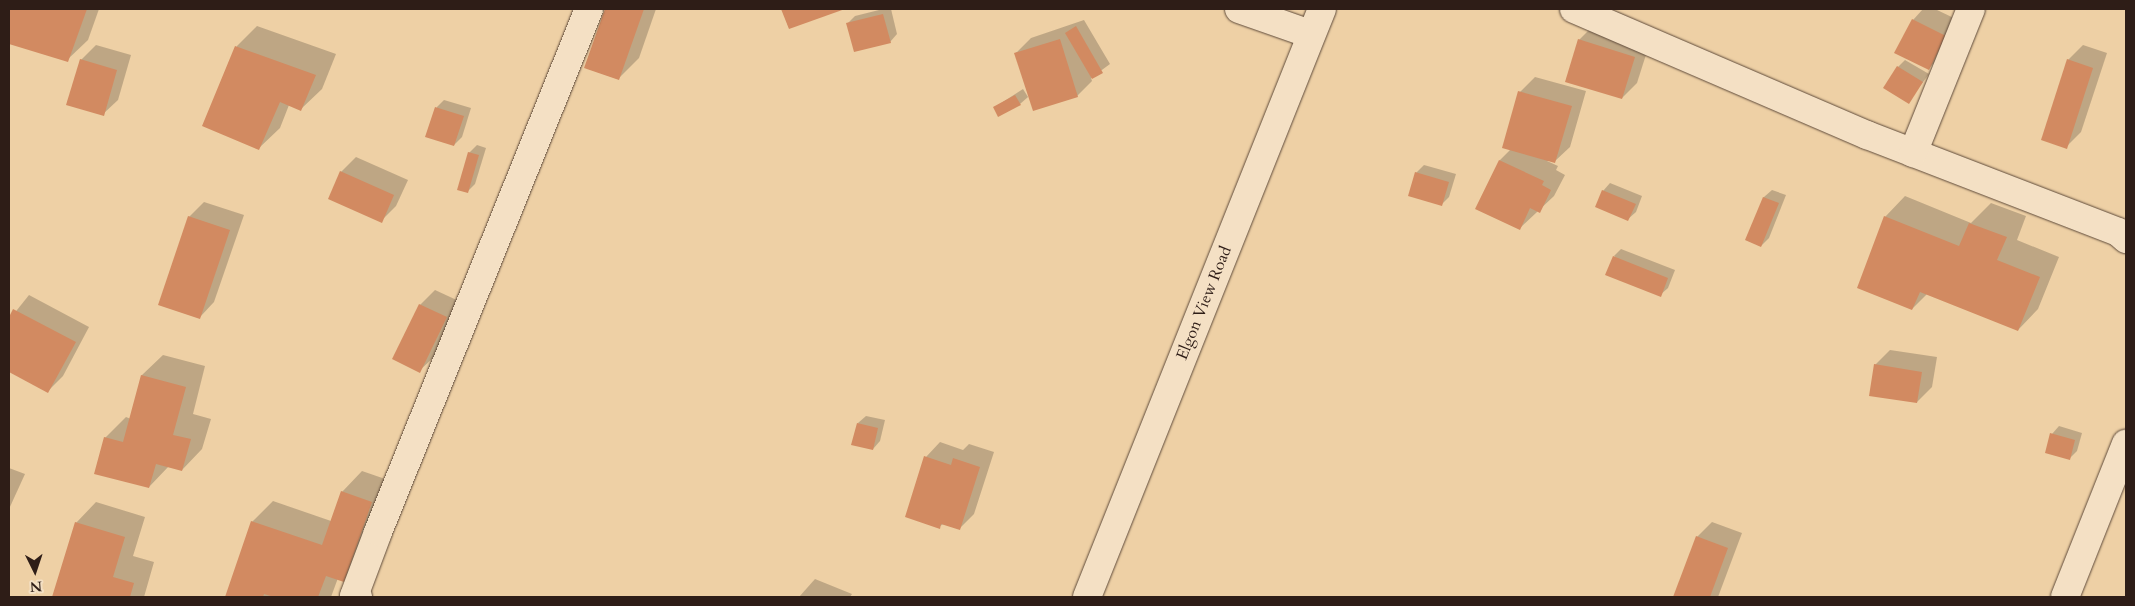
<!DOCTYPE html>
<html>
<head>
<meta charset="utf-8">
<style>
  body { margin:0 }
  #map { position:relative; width:2135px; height:606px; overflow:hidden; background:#eed0a5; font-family:Cardo,serif }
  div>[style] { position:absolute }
  .shadow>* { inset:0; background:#0003 }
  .building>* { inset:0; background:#d28a61 }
  .roads { filter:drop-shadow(0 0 1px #5e4a3a) drop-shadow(0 0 1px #5e4a3a) }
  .minor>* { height:28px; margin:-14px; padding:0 14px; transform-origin:14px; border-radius:14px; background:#f4e0c4 }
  span { translate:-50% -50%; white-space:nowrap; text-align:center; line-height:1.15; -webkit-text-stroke:4px #f4e0c4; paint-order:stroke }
  .street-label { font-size:16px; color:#2e1d17 }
  .frame { position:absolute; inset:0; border:10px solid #2e1d17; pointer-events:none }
  .north { position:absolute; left:10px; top:546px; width:50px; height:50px; -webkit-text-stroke:4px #f4e0c4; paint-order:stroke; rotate:176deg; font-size:14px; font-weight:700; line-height:20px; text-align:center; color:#2e1d17 }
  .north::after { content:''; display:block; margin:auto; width:18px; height:22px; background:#2e1d17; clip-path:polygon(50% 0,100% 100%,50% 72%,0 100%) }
</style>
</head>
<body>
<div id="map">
  <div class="shadow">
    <div style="clip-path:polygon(9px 9px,99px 9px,88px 40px,67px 60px,9px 42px)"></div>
    <div style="clip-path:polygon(607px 9px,656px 9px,639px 58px,618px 79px,586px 68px)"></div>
    <div style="clip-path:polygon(782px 9px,842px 9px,789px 28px)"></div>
    <div style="clip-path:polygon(883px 9px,891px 9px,897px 34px,890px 42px,848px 23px,855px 16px)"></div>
    <div style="clip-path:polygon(1923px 9px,1935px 9px,1960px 21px,1943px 54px,1928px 69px,1913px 20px)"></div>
    <div style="clip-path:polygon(1084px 20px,1110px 64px,1091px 78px,1092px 81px,1077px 96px,1016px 53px,1031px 38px)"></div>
    <div style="clip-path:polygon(1594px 25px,1650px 42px,1637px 83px,1622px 98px,1579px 40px)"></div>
    <div style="clip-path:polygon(257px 26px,336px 54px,322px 89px,301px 109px,289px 105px,280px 128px,259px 148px,204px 125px,237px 46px)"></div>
    <div style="clip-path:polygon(96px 45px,131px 55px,118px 100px,103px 114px,81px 60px)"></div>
    <div style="clip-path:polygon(2083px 45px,2107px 53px,2081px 132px,2066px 147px,2068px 60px)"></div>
    <div style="clip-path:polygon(1905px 60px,1929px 74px,1908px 102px,1898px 67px)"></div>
    <div style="clip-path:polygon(1535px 77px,1586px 91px,1570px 147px,1555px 161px,1547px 161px,1558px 166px,1556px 170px,1565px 175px,1554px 196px,1520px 228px,1477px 208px,1500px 160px,1511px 149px,1520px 92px)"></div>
    <div style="clip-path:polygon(1023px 89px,1028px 97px,1020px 104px,995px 107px)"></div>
    <div style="clip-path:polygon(444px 100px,471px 108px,462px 137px,454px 145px,427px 136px,437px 107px)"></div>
    <div style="clip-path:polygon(477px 145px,486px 148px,475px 184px,468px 191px,469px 153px)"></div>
    <div style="clip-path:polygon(356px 157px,408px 180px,396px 206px,381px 221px,341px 172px)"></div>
    <div style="clip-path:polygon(1424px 165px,1456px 174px,1449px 197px,1441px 205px,1416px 173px)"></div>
    <div style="clip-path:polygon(1610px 183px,1642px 196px,1636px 212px,1628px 219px,1603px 191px)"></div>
    <div style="clip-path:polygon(1772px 190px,1786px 195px,1769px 238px,1761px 246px,1746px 240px,1764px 197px)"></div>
    <div style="clip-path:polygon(1905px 196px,1971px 223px,1991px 203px,2026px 216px,2017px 240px,2059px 257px,2038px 309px,2018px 330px,1927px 294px,1912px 309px,1885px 217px)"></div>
    <div style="clip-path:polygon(204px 202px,244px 215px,214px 302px,200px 317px,189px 217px)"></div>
    <div style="clip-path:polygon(1621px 249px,1675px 270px,1668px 288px,1660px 295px,1614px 256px)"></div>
    <div style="clip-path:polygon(435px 290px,461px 302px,434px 357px,419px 371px,420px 305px)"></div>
    <div style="clip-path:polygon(29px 295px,89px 327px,63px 376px,48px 391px,9px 371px,9px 320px)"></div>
    <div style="clip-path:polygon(1890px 350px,1937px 357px,1932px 387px,1917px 402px,1875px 365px)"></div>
    <div style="clip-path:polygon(163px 355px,205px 366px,193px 414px,211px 419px,202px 449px,182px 470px,169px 466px,149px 487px,105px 438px,126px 417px,131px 419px,142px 375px)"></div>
    <div style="clip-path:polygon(866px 416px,885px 420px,880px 441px,873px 449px,858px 423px)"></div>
    <div style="clip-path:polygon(2059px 426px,2082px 433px,2077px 451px,2070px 458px,2052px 434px)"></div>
    <div style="clip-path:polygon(940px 442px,963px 450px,969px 444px,994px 452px,974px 514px,959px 529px,943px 524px,939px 527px,926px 457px)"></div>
    <div style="clip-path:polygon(9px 468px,25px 474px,9px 509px)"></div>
    <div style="clip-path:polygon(362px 471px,391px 481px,364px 560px,343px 580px,338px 578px,331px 597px,226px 597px,252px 522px,273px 501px,331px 521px,342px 492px)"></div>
    <div style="clip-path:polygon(96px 502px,145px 517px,133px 556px,154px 562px,144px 597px,53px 597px,76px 523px)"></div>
    <div style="clip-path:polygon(1712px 522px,1742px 533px,1718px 597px,1674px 597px,1697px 537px)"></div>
    <div style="clip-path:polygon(815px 579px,852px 594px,850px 597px,799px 597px)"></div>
  </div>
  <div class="building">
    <div style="clip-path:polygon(9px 9px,87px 9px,68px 62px,9px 44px)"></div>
    <div style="clip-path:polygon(605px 9px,644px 9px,619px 80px,584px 68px)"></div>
    <div style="clip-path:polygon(781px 9px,845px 9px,789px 29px)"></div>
    <div style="clip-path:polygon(883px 14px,891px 43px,854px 52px,846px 23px)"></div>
    <div style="clip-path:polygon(1912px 19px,1946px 36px,1929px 70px,1894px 53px)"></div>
    <div style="clip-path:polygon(1076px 26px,1103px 73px,1092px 79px,1065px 33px)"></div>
    <div style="clip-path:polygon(1060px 39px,1078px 97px,1033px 111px,1014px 53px)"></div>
    <div style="clip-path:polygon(1578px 39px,1635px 57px,1622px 99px,1565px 82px)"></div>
    <div style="clip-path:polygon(235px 46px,316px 75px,301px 111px,280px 102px,259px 150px,202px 126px)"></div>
    <div style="clip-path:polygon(80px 59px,117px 70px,104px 116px,66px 105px)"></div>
    <div style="clip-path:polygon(2067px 59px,2093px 68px,2067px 149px,2041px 140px)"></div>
    <div style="clip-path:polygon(1897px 66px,1923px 82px,1909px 104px,1883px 88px)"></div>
    <div style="clip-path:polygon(1518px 91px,1572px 106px,1555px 163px,1502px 148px)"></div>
    <div style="clip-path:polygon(1015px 95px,1021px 105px,998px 117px,993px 107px)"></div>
    <div style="clip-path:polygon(435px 107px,464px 116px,454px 146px,425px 137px)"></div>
    <div style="clip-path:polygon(468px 152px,479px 155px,468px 193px,457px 190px)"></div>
    <div style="clip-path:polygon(1499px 160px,1544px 181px,1542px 185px,1551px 190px,1540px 213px,1530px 208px,1520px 230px,1475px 209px)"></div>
    <div style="clip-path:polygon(340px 171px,394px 195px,382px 223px,328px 199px)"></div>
    <div style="clip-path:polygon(1415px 172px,1449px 182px,1442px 206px,1408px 196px)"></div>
    <div style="clip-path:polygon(1602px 190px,1636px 204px,1628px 221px,1595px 207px)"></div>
    <div style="clip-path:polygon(1763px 197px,1779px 203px,1761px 247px,1745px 240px)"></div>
    <div style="clip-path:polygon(188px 216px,230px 230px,200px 319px,158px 305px)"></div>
    <div style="clip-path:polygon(1884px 216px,1959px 246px,1969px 223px,2007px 237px,1997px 260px,2040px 277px,2018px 331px,1920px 292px,1912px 310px,1857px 288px)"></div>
    <div style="clip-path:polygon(1613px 256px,1668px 278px,1661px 297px,1605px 275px)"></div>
    <div style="clip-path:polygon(419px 304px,447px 317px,420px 373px,392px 359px)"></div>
    <div style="clip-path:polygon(13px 309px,76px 342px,48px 393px,9px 372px,9px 317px)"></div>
    <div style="clip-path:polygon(1874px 364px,1922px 372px,1917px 403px,1869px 396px)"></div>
    <div style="clip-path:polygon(141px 375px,186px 387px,173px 435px,191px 439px,182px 471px,156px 464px,149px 488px,94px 474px,104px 437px,123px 442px)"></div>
    <div style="clip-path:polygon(857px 423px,878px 428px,873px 450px,851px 445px)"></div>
    <div style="clip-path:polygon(2050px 433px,2075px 440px,2070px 460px,2045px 453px)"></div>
    <div style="clip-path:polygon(924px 456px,951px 465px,953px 458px,980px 467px,960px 530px,941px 524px,940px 529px,905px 517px)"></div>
    <div style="clip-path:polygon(341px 491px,372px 502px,344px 582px,326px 576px,318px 597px,274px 597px,264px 594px,263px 597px,225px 597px,251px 521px,322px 545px)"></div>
    <div style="clip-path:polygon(75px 522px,125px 537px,113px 577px,134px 583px,130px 597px,52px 597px)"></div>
    <div style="clip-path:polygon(1696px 536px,1728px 548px,1710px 597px,1673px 597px)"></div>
  </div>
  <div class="roads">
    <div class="minor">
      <div style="left:1239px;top:9px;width:75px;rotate:19.4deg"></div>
      <div style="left:1574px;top:9px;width:319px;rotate:23.3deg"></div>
      <div style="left:1867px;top:135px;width:269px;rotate:21.1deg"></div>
      <div style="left:2118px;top:232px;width:11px;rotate:41deg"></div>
      <div style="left:1913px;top:153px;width:155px;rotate:-68.1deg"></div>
      <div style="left:358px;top:597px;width:4px;rotate:-166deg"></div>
      <div style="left:354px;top:596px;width:68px;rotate:-69.4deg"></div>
      <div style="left:378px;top:532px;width:564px;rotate:-68.03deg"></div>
      <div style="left:1087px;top:597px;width:633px;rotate:-68.22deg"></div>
      <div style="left:2065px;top:597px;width:165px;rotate:-68.3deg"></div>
    </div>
  </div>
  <div class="street-label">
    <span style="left:1204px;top:303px;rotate:-68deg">Elgon View Road</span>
  </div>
  <div class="frame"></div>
  <div class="north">N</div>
</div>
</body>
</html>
